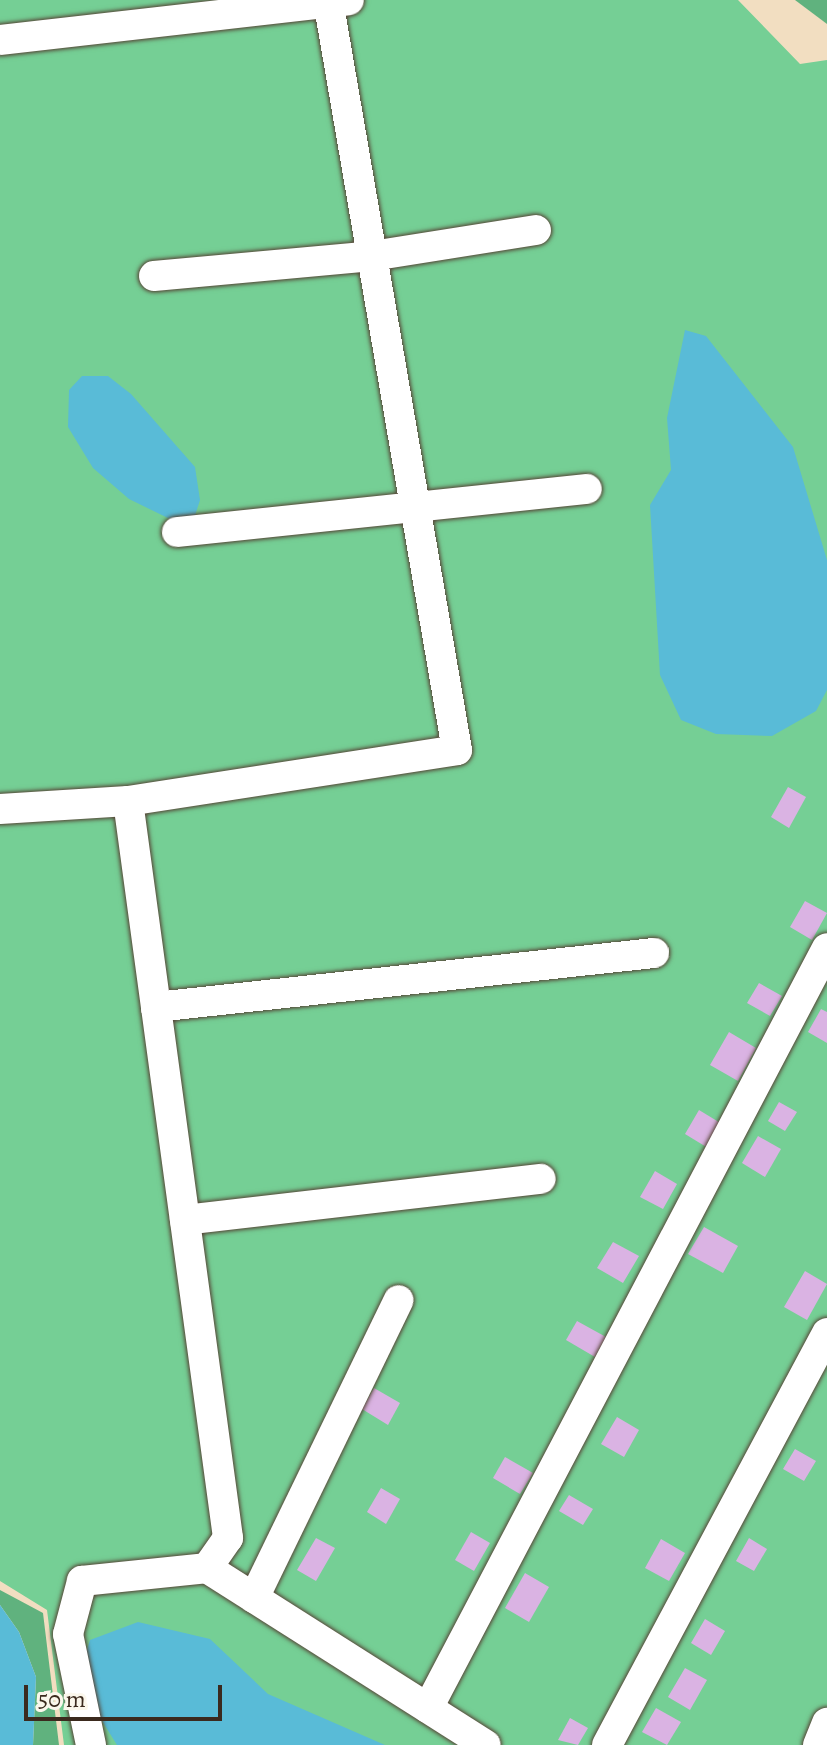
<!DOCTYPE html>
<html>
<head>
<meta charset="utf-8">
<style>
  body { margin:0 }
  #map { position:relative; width:827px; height:1745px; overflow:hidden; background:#f2dec1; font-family:Alegreya,serif }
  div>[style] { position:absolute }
  .green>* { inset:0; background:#75cf95 }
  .forest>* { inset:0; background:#60b27e }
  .water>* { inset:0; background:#59bbd7 }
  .building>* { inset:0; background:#dab3e3 }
  .roads { filter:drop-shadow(0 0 2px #564536) drop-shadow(0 0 2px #564536) }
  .minor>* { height:30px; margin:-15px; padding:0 15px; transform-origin:15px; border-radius:15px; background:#fff }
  span { translate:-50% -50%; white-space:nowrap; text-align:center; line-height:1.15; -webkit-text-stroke:6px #fbf7ec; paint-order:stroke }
  .scale { position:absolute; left:24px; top:1685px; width:198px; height:36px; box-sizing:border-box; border:4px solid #3b2a1e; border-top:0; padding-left:10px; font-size:24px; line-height:28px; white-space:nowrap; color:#3b2a1e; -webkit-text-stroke:6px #fbf7ec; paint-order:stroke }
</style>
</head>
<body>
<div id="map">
  <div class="green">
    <div style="clip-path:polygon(0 0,738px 0,800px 64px,827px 60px,827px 1745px,64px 1745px,47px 1610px,0 1581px)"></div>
  </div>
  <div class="forest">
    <div style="clip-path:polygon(795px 0,827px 0,827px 24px)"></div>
    <div style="clip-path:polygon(0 1590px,43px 1613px,59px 1745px,33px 1745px,36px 1677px,19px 1632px,0 1605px)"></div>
  </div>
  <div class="water">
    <div style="clip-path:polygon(685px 330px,706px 336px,793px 447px,827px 560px,827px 690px,816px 711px,772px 736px,716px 734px,681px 720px,660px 675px,650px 505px,671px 470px,667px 418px)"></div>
    <div style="clip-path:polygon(82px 376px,108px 376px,131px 394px,195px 467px,200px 500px,194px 519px,172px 520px,129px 499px,93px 468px,68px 427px,69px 390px)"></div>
    <div style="clip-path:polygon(0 1605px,19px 1632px,36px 1677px,33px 1745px,0 1745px)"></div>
    <div style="clip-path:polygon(138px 1622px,210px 1639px,268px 1694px,385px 1745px,117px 1745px,77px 1681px,90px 1640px)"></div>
  </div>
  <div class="building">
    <div style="clip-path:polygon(788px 787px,806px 797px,789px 828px,771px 817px)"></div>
    <div style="clip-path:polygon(805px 901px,827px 913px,812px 940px,790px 927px)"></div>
    <div style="clip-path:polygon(759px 983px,782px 996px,770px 1016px,747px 1003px)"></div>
    <div style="clip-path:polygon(821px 1009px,827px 1012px,827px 1043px,808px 1032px)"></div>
    <div style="clip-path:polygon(729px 1032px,756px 1048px,738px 1081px,710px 1065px)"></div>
    <div style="clip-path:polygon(779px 1102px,797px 1112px,785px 1131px,768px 1121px)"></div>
    <div style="clip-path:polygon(699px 1110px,722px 1124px,708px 1148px,685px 1134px)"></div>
    <div style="clip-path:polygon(758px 1136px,781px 1149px,765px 1177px,742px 1163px)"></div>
    <div style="clip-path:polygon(655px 1171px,677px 1184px,663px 1209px,640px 1197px)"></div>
    <div style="clip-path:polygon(704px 1227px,738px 1246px,723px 1273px,688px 1254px)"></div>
    <div style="clip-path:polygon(613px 1242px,639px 1256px,623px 1283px,597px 1268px)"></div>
    <div style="clip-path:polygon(805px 1271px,827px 1284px,807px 1320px,784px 1307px)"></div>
    <div style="clip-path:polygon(577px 1321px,606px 1337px,595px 1357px,566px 1340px)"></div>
    <div style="clip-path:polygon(374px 1388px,400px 1403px,388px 1425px,362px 1409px)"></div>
    <div style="clip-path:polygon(617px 1417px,639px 1430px,624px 1457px,601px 1444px)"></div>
    <div style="clip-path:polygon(795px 1449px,816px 1461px,804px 1481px,783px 1469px)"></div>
    <div style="clip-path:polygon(505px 1457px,533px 1473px,520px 1494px,493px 1478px)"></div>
    <div style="clip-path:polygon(381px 1488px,400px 1499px,386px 1524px,367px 1512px)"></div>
    <div style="clip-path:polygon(569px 1495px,593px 1509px,583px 1525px,559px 1511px)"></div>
    <div style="clip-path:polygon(471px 1532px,490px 1543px,474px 1571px,455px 1560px)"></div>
    <div style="clip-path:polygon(316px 1538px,335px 1548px,316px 1581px,297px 1570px)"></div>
    <div style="clip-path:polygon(749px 1538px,767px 1549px,754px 1571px,736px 1561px)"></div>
    <div style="clip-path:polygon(661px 1539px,685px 1553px,669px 1581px,645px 1568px)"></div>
    <div style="clip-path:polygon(525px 1573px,549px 1587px,529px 1622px,505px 1608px)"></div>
    <div style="clip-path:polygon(705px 1619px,725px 1631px,711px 1655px,691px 1643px)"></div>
    <div style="clip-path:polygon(685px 1668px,707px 1680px,690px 1710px,668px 1697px)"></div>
    <div style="clip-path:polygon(656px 1708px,681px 1722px,667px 1745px,642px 1732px)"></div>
    <div style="clip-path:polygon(570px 1718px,588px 1728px,578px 1745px,558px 1740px)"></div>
  </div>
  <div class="roads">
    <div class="minor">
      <div style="left:0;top:40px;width:351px;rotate:-6.5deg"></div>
      <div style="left:154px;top:276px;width:219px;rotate:-5.2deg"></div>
      <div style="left:372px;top:256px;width:166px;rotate:-9deg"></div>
      <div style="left:177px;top:532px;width:412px;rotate:-6deg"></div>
      <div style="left:128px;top:801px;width:744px;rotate:82.27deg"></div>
      <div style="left:228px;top:1538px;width:37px;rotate:125deg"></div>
      <div style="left:0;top:809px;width:128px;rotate:-3.6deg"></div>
      <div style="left:128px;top:801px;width:333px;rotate:-8.8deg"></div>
      <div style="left:457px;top:750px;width:761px;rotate:-99.76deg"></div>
      <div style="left:156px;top:1007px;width:501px;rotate:-6.19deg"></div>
      <div style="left:185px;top:1220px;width:358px;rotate:-6.6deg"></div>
      <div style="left:254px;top:1598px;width:331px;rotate:-64.1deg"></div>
      <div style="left:428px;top:1708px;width:858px;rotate:-62.3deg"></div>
      <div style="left:91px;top:1745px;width:113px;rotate:-101.7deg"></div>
      <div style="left:68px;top:1634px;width:55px;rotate:-75.2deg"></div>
      <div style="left:82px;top:1581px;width:126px;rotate:-5.9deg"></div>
      <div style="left:207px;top:1568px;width:330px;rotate:32.4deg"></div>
      <div style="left:607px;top:1745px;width:467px;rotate:-61.9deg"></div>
      <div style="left:818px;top:1745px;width:24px;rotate:-68deg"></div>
    </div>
  </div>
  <div class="scale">50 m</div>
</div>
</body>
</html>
